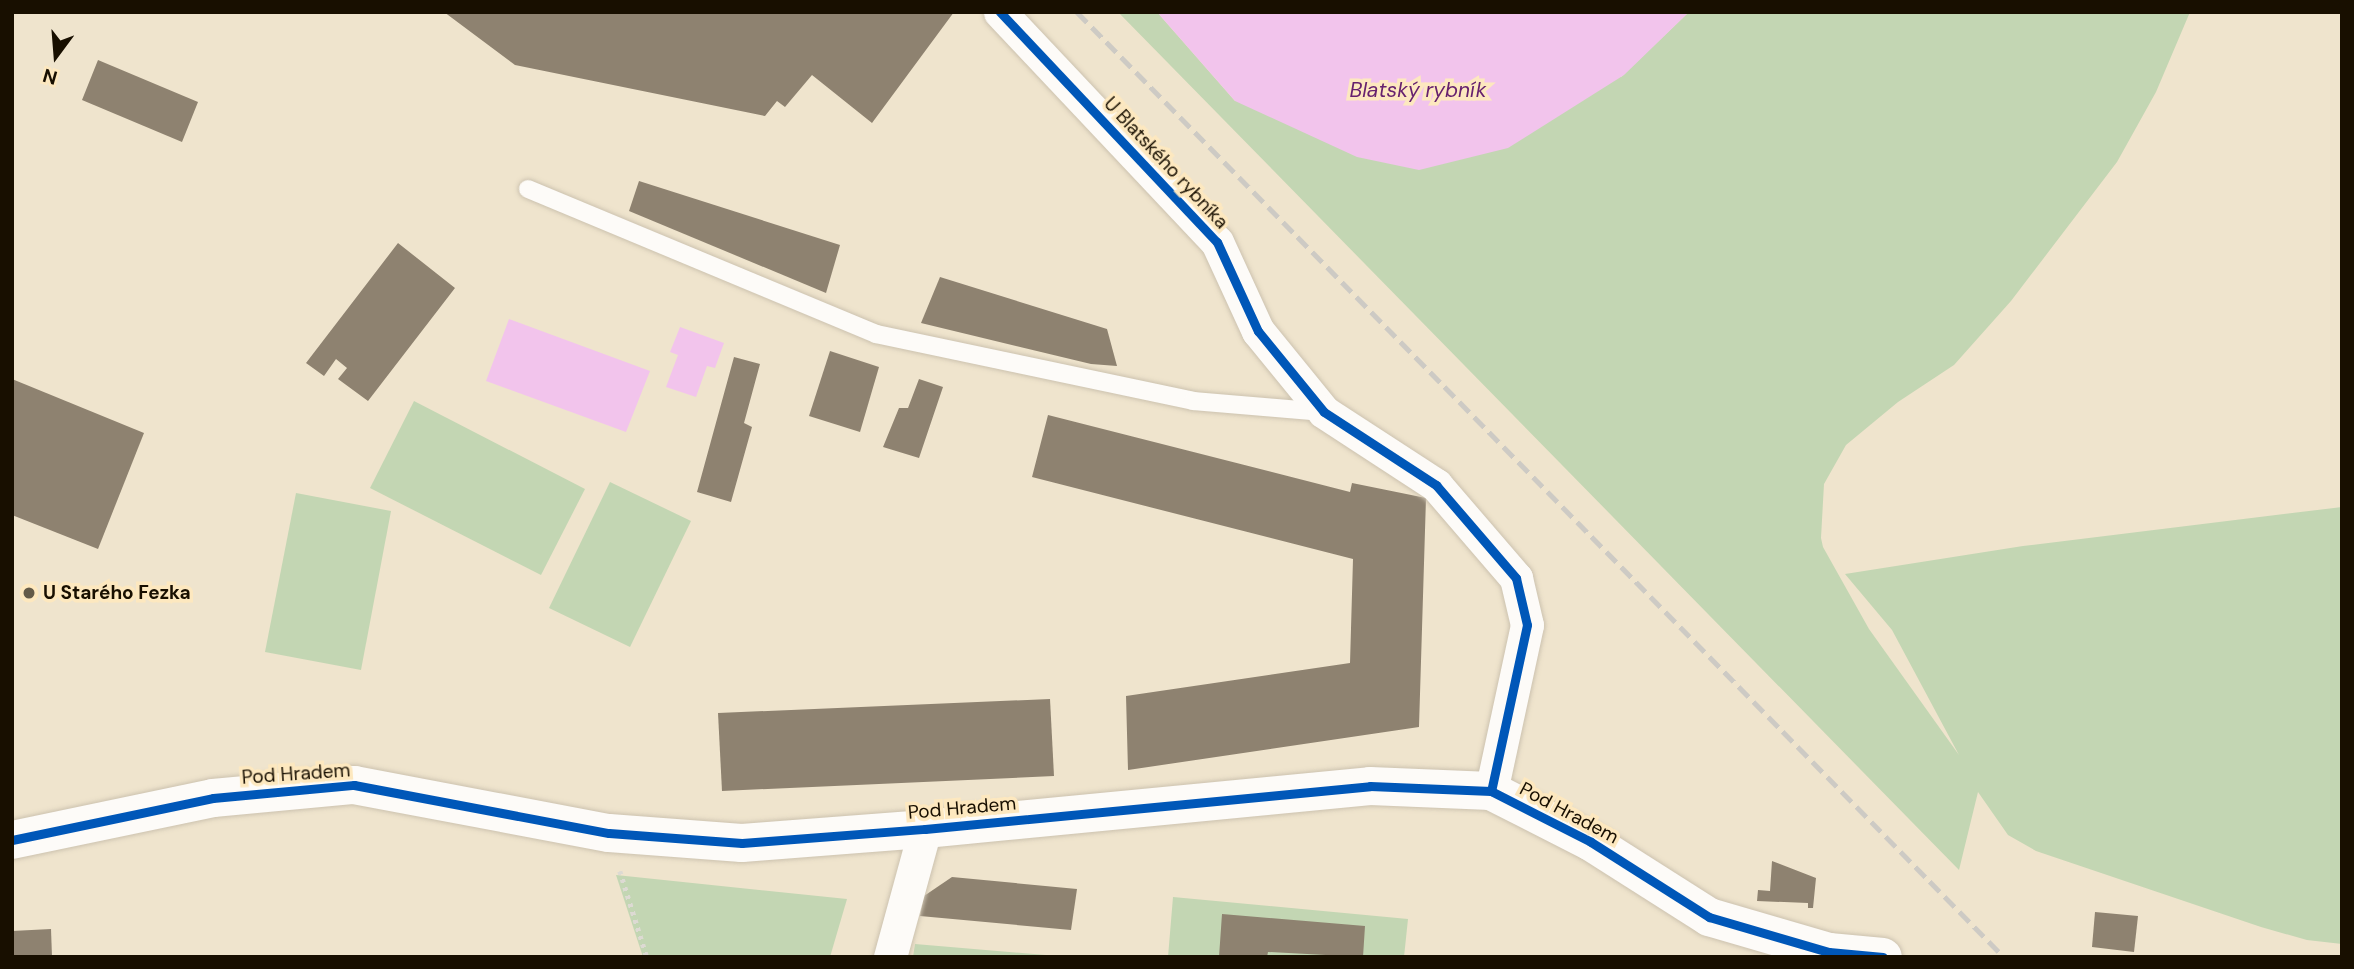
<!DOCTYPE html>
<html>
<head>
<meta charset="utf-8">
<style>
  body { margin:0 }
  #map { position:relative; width:2354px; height:969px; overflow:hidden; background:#efe4cd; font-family:"DM Sans",sans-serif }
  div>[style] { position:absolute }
  .green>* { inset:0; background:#c3d6b3 }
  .water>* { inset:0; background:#f2c4ec }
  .building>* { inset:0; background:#8e8270 }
  .path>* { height:4.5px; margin-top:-2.25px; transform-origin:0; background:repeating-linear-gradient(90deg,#dddad3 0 3.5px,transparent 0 8.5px) }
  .roads { filter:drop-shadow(0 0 2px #ccc2af) drop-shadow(0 0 2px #ccc2af) }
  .service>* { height:18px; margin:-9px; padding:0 9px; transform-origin:9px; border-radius:9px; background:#fdfbf8 }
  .minor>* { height:33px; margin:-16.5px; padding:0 16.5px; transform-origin:16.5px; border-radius:16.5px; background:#fdfbf8 }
  .tertiary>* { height:38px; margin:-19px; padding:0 19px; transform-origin:19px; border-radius:19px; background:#fdfbf8 }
  .rail>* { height:5px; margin-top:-2.5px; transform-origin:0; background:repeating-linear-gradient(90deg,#cdcac4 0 14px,transparent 0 21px) }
  .cycleway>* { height:9px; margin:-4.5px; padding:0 4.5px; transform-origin:4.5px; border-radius:4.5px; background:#0057b8 }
  .dots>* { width:19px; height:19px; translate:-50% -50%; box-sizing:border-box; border:4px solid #fde8bf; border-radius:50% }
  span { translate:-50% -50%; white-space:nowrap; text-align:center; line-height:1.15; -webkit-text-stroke:7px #fde8bf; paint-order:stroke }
  .street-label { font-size:19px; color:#180f00 }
  .poi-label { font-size:19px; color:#180f00; font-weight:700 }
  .left { translate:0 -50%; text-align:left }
  .water-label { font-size:21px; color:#66216e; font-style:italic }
  .frame { position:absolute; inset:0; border:14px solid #180f00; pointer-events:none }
  .north { position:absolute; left:21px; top:21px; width:70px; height:70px; -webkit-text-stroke:5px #fde8bf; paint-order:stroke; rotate:196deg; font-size:19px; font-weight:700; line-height:28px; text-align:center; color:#180f00 }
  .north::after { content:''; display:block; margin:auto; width:24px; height:32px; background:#180f00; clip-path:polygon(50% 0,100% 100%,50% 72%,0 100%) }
</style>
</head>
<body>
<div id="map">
  <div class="green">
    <div style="clip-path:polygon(1118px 12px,1157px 12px,1235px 101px,1621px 77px,1689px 12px,2190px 12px,2156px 92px,2117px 162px,2011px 301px,1954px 365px,1898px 402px,1846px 445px,1824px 484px,1821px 538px,1823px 547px,1869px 629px,1959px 755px,1892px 630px,1845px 574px,2023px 546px,2342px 507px,2342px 944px,2307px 940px,2261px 927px,2036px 851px,2008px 835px,1978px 792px,1959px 870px)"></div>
    <div style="clip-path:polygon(414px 401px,585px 489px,541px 575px,370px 488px)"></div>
    <div style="clip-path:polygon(610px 482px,691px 521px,630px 647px,549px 608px)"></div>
    <div style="clip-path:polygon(296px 493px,391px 511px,361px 670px,265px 652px)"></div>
    <div style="clip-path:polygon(616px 875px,847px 899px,830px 957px,643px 957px)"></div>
    <div style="clip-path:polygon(1173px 897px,1408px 919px,1404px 957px,1168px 957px)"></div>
    <div style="clip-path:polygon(915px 944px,1070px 957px,913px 957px)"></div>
  </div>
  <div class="water">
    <div style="clip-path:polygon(1157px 12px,1689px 12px,1624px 75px,1508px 148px,1419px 170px,1357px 157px,1235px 101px)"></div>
    <div style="clip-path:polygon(509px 319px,650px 371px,626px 432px,486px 381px)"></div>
    <div style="clip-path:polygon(680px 327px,724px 343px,715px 368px,707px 366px,696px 397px,666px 387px,678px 355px,670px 352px)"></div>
  </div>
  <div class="building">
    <div style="clip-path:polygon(444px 12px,954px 12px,872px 123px,812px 75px,785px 107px,777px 101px,765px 116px,515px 65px)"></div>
    <div style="clip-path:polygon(98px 60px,198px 102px,182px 142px,82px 100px)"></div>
    <div style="clip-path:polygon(639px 181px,840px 245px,826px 293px,629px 211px)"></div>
    <div style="clip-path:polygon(398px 243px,455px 288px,368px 401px,338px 379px,347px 368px,336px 359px,324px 376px,306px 363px)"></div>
    <div style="clip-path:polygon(940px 277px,1107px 329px,1117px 366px,1091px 364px,921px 323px)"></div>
    <div style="clip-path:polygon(830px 351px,879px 367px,860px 432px,809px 416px)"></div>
    <div style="clip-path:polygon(734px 357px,760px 364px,744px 423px,752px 427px,731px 502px,697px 492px)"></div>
    <div style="clip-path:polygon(12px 379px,144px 433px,98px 549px,12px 515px)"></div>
    <div style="clip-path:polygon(919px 379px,943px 387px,919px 458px,883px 447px,899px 408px,908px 408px)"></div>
    <div style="clip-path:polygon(1048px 415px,1350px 492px,1352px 483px,1426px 498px,1419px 727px,1128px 770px,1126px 696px,1350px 663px,1353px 559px,1032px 477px)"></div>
    <div style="clip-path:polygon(1050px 699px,1054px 776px,722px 791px,718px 713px)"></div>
    <div style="clip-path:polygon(1772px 861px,1816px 878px,1813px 908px,1808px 908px,1808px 903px,1757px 901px,1758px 890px,1770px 891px)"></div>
    <div style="clip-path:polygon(952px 877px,1077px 889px,1071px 930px,920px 916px,924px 896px)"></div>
    <div style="clip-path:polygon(2095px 912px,2138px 916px,2134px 952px,2092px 947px)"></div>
    <div style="clip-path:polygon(1222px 914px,1365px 926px,1363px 957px,1268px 952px,1267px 957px,1219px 957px)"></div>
    <div style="clip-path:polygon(51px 929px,52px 957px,12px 957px,12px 931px)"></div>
  </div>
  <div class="path">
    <div style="left:620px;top:871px;width:90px;rotate:72.6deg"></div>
  </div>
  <div class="roads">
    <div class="service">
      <div style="left:528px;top:189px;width:377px;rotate:22.6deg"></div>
      <div style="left:876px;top:334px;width:324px;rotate:11.9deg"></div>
      <div style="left:1193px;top:401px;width:131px;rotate:4.8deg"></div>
    </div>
    <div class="minor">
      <div style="left:1000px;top:12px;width:316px;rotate:46.7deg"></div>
      <div style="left:1217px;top:242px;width:98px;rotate:65.3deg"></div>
      <div style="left:1258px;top:331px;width:104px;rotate:50.8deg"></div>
      <div style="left:1324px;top:412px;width:134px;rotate:33.1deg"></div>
      <div style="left:1436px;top:485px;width:123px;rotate:49.3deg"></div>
      <div style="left:1516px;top:578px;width:48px;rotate:76.8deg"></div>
      <div style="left:1527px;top:625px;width:170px;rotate:102.2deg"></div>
      <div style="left:890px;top:957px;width:133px;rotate:-74.7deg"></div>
    </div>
    <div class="tertiary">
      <div style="left:12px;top:840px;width:205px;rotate:-11.8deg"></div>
      <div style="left:213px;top:798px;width:142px;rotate:-5.3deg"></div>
      <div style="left:354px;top:785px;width:259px;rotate:10.7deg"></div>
      <div style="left:609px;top:833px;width:133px;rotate:4.3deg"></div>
      <div style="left:742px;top:843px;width:184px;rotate:-4.4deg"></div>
      <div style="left:925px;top:829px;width:447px;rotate:-5.5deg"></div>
      <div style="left:1370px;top:786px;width:121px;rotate:2.4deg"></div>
      <div style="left:1491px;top:791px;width:112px;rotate:27deg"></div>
      <div style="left:1591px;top:842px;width:140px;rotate:32.4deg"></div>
      <div style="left:1709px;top:917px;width:125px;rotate:16.3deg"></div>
      <div style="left:1829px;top:952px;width:54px;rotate:5.3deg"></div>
    </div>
  </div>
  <div class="rail">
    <div style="left:1077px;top:12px;width:1324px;rotate:45.55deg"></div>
  </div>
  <div class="cycleway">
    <div style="left:1000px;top:12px;width:316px;rotate:46.7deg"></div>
    <div style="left:1217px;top:242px;width:98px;rotate:65.3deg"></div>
    <div style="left:1258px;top:331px;width:104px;rotate:50.8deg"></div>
    <div style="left:1324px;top:412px;width:134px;rotate:33.1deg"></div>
    <div style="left:1436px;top:485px;width:123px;rotate:49.3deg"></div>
    <div style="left:1516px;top:578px;width:48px;rotate:76.8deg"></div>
    <div style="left:1527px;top:625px;width:170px;rotate:102.2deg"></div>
    <div style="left:12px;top:840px;width:205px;rotate:-11.8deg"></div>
    <div style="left:213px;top:798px;width:142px;rotate:-5.3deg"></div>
    <div style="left:354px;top:785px;width:259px;rotate:10.7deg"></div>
    <div style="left:609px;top:833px;width:133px;rotate:4.3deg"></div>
    <div style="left:742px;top:843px;width:184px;rotate:-4.4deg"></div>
    <div style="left:925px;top:829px;width:447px;rotate:-5.5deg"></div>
    <div style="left:1370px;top:786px;width:121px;rotate:2.4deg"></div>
    <div style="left:1491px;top:791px;width:112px;rotate:27deg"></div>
    <div style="left:1591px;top:842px;width:140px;rotate:32.4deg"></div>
    <div style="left:1709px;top:917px;width:125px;rotate:16.3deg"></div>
    <div style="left:1829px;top:952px;width:54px;rotate:5.3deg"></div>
  </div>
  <div class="dots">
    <div style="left:29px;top:593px;background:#635a48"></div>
  </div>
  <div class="street-label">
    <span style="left:1166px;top:163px;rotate:47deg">U Blatského rybníka</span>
    <span style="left:296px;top:774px;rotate:-4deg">Pod Hradem</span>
    <span style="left:962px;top:808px;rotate:-5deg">Pod Hradem</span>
    <span style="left:1569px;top:813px;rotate:28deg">Pod Hradem</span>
  </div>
  <div class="poi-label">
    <span class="left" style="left:43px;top:593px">U Starého Fezka</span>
  </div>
  <div class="water-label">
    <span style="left:1418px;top:90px">Blatský rybník</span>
  </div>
  <div class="frame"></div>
  <div class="north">N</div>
</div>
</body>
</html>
